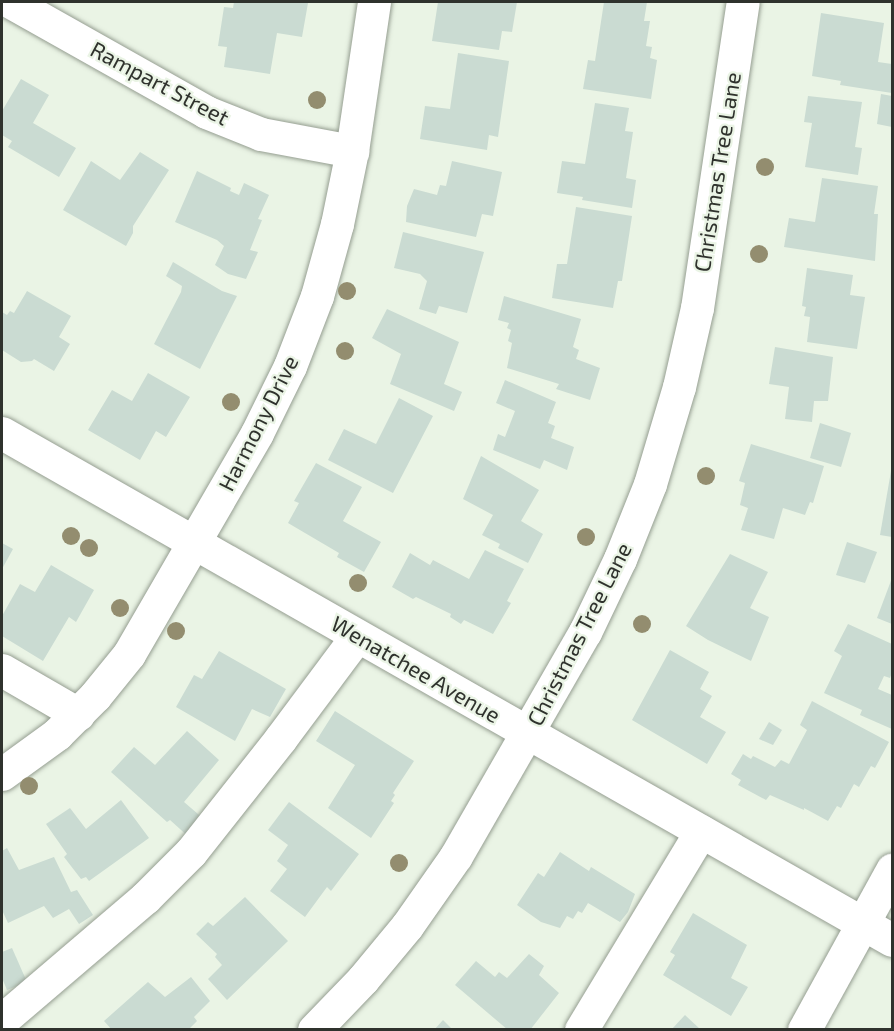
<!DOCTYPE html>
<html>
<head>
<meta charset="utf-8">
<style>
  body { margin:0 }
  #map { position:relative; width:894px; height:1031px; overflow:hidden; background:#eaf4e5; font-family:"Exo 2",sans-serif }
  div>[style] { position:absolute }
  .building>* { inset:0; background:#cadbd2 }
  .roads { filter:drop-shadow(0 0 2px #959e91) drop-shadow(0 0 2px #959e91) }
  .minor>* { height:33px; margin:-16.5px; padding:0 16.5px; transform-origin:16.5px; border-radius:16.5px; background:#fff }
  .trees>* { width:18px; height:18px; margin:-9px; border-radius:50%; background:#938d6f }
  span { translate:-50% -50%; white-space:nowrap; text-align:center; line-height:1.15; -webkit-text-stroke:4.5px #eaf4e5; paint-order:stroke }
  .street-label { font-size:22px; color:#2f322d }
  .frame { position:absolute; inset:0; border:3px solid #2f322d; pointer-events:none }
</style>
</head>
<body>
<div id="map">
  <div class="building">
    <div style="clip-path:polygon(234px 2px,308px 3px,302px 37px,277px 33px,270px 74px,224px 67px,227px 47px,218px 46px,224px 7px,233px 8px)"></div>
    <div style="clip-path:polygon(438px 2px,517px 2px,512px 32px,502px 31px,499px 50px,432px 41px)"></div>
    <div style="clip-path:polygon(604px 2px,647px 2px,644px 21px,650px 21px,646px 46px,652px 47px,650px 58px,657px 60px,651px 99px,583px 89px,588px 60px,595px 61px)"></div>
    <div style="clip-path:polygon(821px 13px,884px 23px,878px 62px,892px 64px,892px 93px,840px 85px,841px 81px,812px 76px)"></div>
    <div style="clip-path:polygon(458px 53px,509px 61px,498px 137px,489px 135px,487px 150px,420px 139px,425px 106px,450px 109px)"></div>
    <div style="clip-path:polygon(21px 79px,49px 95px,33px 123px,76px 148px,59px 177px,8px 147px,12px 141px,2px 135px,2px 111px)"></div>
    <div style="clip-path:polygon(881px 94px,892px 96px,892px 127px,877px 124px)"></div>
    <div style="clip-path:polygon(808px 96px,862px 102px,855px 147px,862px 148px,858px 175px,805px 167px,812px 123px,804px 122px)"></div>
    <div style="clip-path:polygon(595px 103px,629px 108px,625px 131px,633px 132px,626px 178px,636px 180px,632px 208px,582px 200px,583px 197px,557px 193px,562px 161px,585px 164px)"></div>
    <div style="clip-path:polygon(140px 152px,169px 170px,133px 226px,133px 233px,126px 246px,63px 210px,91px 161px,120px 180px)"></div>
    <div style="clip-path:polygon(452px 161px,502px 172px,493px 216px,482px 214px,476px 237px,406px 222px,407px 206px,414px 189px,437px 195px,440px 185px,446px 186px)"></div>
    <div style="clip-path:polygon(197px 171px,231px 188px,230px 191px,239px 195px,244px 183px,269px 195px,258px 219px,262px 220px,250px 250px,258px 252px,246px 279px,228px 274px,215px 265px,224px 246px,217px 240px,175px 222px)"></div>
    <div style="clip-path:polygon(822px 178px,878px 186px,874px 214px,878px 214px,875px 261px,784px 247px,789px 218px,815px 222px)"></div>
    <div style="clip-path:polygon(576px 207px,632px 216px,622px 281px,618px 281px,613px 308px,552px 298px,557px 264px,567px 264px)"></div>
    <div style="clip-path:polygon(403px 232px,484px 252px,467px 313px,439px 306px,436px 314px,419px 309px,427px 281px,420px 274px,394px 268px)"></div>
    <div style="clip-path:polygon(173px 262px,222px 291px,237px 296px,200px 369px,154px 344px,181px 292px,182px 286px,166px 276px)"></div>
    <div style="clip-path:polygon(807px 268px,853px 275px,850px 295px,865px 297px,857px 349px,807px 342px,810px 317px,804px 316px,806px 307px,802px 306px)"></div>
    <div style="clip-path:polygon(27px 291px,71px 316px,59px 337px,70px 344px,54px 371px,34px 359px,32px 361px,21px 362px,2px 350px,2px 312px,7px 315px,10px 311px,14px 313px)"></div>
    <div style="clip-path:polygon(504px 296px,581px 319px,573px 347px,579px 350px,576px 359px,600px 368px,590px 400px,556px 389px,559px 384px,507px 368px,512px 343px,508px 341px,511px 330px,507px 328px,509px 323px,498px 320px)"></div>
    <div style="clip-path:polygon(387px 309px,459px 342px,444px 384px,462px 392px,454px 411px,390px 384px,401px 354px,372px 338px)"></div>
    <div style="clip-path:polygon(775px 347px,833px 357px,828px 401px,814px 401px,812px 422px,785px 419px,789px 387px,769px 384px)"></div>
    <div style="clip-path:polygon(148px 373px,190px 397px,166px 437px,156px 431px,140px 460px,88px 430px,112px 390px,132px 401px)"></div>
    <div style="clip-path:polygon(505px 380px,556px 402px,548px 423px,555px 426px,551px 438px,574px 447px,567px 470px,544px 460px,540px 469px,493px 450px,498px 434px,505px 437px,515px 411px,496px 403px)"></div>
    <div style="clip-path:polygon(399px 398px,433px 416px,393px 493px,328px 460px,344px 429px,376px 444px)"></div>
    <div style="clip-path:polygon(820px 423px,851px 433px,841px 467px,810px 458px)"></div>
    <div style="clip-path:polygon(751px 444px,824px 466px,813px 503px,810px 502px,805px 515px,783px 508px,774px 539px,741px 530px,748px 508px,740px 505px,745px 483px,739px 481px)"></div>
    <div style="clip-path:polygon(481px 456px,539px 490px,521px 521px,543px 534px,528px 563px,498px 548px,500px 544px,482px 535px,493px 515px,463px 499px)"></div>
    <div style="clip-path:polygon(316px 463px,362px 487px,343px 521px,381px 542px,364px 572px,337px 557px,339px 553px,288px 523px,299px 503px,294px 501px)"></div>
    <div style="clip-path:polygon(891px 471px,892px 471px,892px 537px,880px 535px)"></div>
    <div style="clip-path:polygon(847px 542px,877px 552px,865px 583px,836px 575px)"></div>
    <div style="clip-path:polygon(2px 543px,13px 549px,2px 569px)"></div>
    <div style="clip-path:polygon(485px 550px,524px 569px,507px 601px,511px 603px,493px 634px,464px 620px,461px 624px,450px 617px,451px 614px,416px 597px,413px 599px,392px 587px,410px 553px,430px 565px,433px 560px,469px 579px)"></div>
    <div style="clip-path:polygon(730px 554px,768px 572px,750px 608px,769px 617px,751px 661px,708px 640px,686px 626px)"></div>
    <div style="clip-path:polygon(51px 565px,94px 590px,76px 622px,69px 617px,43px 661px,2px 636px,2px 616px,20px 584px,35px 592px)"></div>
    <div style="clip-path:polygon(892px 578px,892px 624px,877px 618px)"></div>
    <div style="clip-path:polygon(848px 624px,892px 644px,892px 672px,890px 678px,884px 676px,878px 689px,892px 695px,892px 729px,860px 715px,862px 710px,824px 693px,842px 656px,834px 651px)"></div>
    <div style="clip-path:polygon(670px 650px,709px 672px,700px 689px,712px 696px,700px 717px,726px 732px,707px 764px,632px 720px)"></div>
    <div style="clip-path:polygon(219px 651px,286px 689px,270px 717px,252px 709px,235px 741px,176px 707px,194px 675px,202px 679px)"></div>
    <div style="clip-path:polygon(812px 701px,889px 742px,875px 768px,871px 766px,859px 787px,854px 784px,841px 808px,837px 806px,828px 821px,804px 808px,804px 810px,770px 795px,766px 800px,738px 785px,741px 780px,731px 774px,743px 754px,751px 759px,753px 756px,775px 767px,781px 760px,789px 764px,807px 730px,800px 725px)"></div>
    <div style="clip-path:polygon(335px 711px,414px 761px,393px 793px,395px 795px,391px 801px,394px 803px,371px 838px,328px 808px,355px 765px,316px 741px)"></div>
    <div style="clip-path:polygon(769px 722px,782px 730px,773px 745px,759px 739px)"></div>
    <div style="clip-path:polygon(187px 731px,219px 760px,184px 802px,205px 820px,190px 838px,170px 820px,167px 822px,111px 772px,134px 747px,155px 765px)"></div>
    <div style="clip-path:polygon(121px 800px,149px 838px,89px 881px,86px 877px,81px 879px,64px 857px,67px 854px,46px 824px,70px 808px,86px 829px)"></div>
    <div style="clip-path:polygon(289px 802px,359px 854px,331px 891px,327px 887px,305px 917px,270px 891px,287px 869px,277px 861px,288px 845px,268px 830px)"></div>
    <div style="clip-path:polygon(7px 848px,19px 870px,54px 857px,71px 892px,77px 890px,93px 915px,79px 924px,69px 909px,53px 918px,44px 906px,8px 923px,2px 910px,2px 851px)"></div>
    <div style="clip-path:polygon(560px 852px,589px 871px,591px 867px,635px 894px,628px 912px,620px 922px,588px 903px,582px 913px,578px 911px,573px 919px,567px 916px,560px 928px,541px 922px,517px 905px,538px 873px,544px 877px)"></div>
    <div style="clip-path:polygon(245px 897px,288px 941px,227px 1000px,208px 979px,222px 965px,215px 957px,217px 954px,196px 934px,208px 922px,213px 926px)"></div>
    <div style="clip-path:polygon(693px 913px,747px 945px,731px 978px,748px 987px,731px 1016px,663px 975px,675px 955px,670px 952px)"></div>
    <div style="clip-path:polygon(12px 948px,27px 982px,7px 990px,2px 978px,2px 952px)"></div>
    <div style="clip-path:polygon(529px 954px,544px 966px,539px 975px,559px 993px,530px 1030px,508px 1030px,455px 985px,476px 961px,495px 977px,499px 972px,507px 978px)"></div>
    <div style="clip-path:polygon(191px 977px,210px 1001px,194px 1017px,197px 1021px,188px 1030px,112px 1030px,104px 1021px,148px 982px,165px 997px)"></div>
    <div style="clip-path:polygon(685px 1015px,701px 1030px,671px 1030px)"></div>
    <div style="clip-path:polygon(443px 1020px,453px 1030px,434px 1030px)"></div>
  </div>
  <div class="roads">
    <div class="minor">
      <div style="left:11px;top:2px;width:224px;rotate:29.4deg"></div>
      <div style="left:206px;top:112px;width:59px;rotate:21.8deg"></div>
      <div style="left:261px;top:134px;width:93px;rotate:10.6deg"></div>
      <div style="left:2px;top:433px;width:1024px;rotate:29.67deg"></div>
      <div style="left:2px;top:670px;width:88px;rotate:30.1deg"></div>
      <div style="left:2px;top:774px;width:68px;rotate:-36deg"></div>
      <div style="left:57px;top:734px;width:54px;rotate:-45deg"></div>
      <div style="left:95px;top:696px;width:54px;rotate:-51deg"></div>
      <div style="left:129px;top:654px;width:255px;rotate:-59.9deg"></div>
      <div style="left:257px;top:433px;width:75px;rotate:-63.8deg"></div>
      <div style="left:290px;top:366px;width:75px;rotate:-68.9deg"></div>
      <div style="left:317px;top:296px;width:75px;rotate:-74.5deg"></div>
      <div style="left:337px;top:224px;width:75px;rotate:-78.4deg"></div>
      <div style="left:352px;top:151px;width:151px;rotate:-81.6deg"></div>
      <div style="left:2px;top:1020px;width:188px;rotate:-40.5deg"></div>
      <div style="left:145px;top:898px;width:65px;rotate:-45deg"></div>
      <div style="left:191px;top:852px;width:145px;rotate:-51.7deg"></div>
      <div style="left:281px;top:738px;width:127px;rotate:-53.3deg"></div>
      <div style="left:314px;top:1030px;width:71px;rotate:-46.1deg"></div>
      <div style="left:363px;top:979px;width:69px;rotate:-50.3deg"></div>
      <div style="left:407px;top:926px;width:85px;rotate:-55deg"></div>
      <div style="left:456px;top:856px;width:258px;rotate:-60.1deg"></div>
      <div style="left:585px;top:632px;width:81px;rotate:-64.4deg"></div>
      <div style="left:620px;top:559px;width:81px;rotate:-68.2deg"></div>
      <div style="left:650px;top:484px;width:101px;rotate:-73.4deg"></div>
      <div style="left:679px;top:387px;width:81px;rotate:-77.2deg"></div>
      <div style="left:697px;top:308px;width:309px;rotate:-81.5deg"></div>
      <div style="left:581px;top:1030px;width:232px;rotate:-58.9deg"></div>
      <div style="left:804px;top:1030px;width:183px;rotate:-61.2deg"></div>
    </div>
  </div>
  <div class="trees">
    <div style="left:317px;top:100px"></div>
    <div style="left:765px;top:167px"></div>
    <div style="left:759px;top:254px"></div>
    <div style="left:347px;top:291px"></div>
    <div style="left:345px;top:351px"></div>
    <div style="left:231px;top:402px"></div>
    <div style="left:706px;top:476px"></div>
    <div style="left:71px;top:536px"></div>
    <div style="left:586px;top:537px"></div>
    <div style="left:89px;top:548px"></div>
    <div style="left:358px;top:583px"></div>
    <div style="left:120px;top:608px"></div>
    <div style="left:642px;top:624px"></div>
    <div style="left:176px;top:631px"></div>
    <div style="left:29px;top:786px"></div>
    <div style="left:399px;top:863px"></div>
  </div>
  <div class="street-label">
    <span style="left:160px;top:83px;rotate:28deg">Rampart Street</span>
    <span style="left:717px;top:172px;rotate:-81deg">Christmas Tree Lane</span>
    <span style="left:258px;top:423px;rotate:-63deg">Harmony Drive</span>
    <span style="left:579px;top:634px;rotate:-63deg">Christmas Tree Lane</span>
    <span style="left:416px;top:669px;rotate:30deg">Wenatchee Avenue</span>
  </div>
  <div class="frame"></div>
</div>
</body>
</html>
